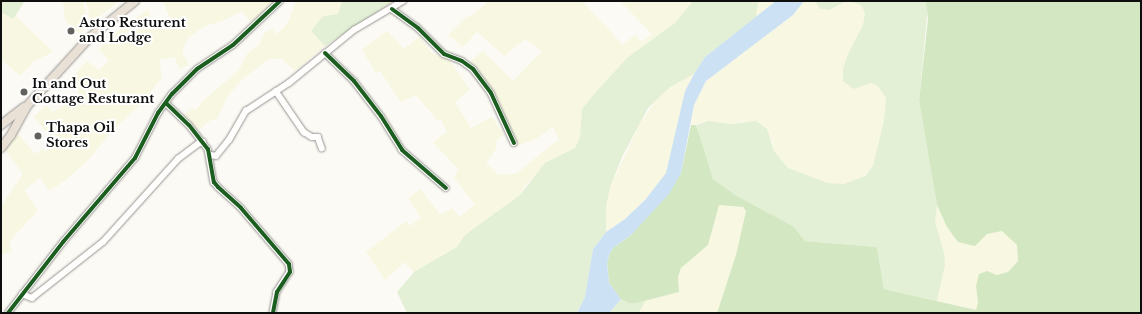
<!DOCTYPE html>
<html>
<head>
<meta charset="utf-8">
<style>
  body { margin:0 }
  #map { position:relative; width:1142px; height:314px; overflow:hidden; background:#fcfaf4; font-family:"Libre Baskerville",serif }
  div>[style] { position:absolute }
  .farmland>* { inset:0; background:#f8f7e1 }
  .green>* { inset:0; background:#e3f0d5 }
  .forest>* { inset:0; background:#d3e8c2 }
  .water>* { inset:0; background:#cce2f4 }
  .roads { filter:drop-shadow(0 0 1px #959492) drop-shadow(0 0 1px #959492) }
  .minor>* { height:5.5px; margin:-2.75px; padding:0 2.75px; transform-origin:2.75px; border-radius:2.75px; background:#fffefd }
  .highway>* { height:8px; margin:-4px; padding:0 4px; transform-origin:4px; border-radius:4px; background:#e9e1d6 }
  .cycleway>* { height:4px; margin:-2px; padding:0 2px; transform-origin:2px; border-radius:2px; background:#1b5e20 }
  .dots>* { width:11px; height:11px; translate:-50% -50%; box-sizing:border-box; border:2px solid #fff; border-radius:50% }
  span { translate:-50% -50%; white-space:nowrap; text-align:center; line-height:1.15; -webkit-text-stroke:4px #fff; paint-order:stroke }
  .poi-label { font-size:13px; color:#0e0e0e; font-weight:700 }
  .left { translate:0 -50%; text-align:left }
  .frame { position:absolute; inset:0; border:2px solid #0e0e0e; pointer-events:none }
</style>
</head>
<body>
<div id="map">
  <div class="farmland">
    <div style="clip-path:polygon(63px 1px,83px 1px,88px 26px,79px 34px,65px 20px)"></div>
    <div style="clip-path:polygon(86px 1px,118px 1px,91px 24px)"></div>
    <div style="clip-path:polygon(163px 1px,277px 1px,252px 24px,242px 11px,225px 20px,205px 26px,188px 38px,182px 51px,189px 65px,179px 69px,175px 57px,159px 60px,162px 77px,143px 102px,115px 128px,88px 160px,67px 179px,49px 191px,40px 178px,24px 190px,38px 210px,9px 242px,12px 251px,1px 255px,1px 206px,23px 174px,5px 150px,17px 133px,35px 154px,42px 149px,46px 151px,57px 145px,34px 117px,46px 105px,53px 112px,75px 98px,79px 91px,69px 81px,87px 61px,99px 70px,109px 61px,99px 49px,109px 38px,148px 9px,152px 25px,172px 22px)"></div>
    <div style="clip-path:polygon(296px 1px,342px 1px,338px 14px,325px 15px,311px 31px,325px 46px,298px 69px,294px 70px,282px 59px,269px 59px,244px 78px,229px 94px,217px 119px,211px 120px,198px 130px,183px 116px,191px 108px,196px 110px,204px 100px,239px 70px,247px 54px,259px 45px,265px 32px,272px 29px,276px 34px,282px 30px,289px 20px)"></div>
    <div style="clip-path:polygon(486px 1px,582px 1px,623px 45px,635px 35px,642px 42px,652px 34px,620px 1px,693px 1px,675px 23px,628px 57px,593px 95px,582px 109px,580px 137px,575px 148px,557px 157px,526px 184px,520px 195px,510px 203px,465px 235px,457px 247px,414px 272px,405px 262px,385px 280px,366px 252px,406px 221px,410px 226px,421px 218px,408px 198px,421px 189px,440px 215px,452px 208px,460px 217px,475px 204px,454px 178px,458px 169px,433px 142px,447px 132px,441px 120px,437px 120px,416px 95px,401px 102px,380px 71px,376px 73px,362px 50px,387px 31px,404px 49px,419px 37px,432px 53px,449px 60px,470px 89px,455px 102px,471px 128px,492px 117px,504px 135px,497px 140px,496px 149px,486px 163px,499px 175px,517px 173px,559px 139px,553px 127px,536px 139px,517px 146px,512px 142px,491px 98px,465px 66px,483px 51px,513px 81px,542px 51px,525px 39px,504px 56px,477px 32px,463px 47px,448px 35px,467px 16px,469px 17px,487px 3px)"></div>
    <div style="clip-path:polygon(758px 1px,776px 1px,756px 18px)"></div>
    <div style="clip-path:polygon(804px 1px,815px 1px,820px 9px,829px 10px,849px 1px,861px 5px,865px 13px,863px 25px,848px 54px,854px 89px,871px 83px,878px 86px,886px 98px,884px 120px,873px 166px,859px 181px,844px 184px,828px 183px,788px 168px,774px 151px,772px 140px,745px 121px,730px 124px,708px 121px,691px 125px,694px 105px,706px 81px,793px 15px)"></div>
    <div style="clip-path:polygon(1px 12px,12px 19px,15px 15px,53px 52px,34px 61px,20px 76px,1px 59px)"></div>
    <div style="clip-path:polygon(694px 74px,685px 91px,667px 173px,645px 200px,625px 219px,606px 232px,606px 207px,610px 187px,640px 124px,656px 100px,670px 87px)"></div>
    <div style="clip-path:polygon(719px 205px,743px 207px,746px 211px,736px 255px,717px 313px,639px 313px,646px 300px,679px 292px,678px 277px,681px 268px,687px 263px)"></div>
    <div style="clip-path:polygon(937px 205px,947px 227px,975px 246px,987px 234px,1002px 231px,1017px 245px,1018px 261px,1008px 272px,997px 275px,987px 271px,976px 286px,978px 302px,976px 310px,937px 301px,945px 265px,935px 222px)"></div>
  </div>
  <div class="green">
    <div style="clip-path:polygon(1px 1px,25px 1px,13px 19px,1px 12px)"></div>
    <div style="clip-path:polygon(342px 1px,394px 1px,325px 46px,311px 31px,323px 16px,338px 14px)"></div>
    <div style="clip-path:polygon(693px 1px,758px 1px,756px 18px,705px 57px,694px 74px,670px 87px,648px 108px,622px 157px,610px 187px,606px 207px,606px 232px,593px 249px,585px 297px,577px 313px,407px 313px,397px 292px,414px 272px,457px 247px,465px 235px,520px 195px,545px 163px,575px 148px,580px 137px,582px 109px,593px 95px,628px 57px,675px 23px)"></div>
    <div style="clip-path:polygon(815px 1px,847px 1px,829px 10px,820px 9px)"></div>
    <div style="clip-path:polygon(849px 1px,926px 1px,928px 6px,919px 101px,937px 205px,935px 222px,944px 253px,945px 265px,937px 301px,884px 289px,877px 247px,805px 241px,793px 226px,737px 196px,713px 179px,705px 158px,696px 125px,708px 121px,730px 124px,756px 121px,767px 129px,774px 151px,788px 168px,828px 183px,844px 184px,865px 176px,873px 166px,884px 120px,886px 98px,878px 86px,871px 83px,854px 89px,843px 81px,843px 69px,848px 54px,863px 25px,865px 13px,861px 5px)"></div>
    <div style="clip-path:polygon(621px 299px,628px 303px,646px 300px,639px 313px,609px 313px)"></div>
  </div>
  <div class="forest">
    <div style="clip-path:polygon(926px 1px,1141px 1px,1141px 313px,717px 313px,736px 255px,746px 211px,743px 207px,719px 205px,708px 245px,681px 268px,678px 277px,679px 292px,636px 303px,628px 303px,621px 299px,609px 283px,607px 263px,609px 255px,613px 248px,631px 235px,681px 173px,691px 125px,696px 125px,713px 179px,737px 196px,793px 226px,805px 241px,877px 247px,884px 289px,976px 310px,978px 302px,976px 286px,979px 274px,987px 271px,997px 275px,1008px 272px,1018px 261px,1017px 245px,1002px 231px,987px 234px,975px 246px,958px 242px,947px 227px,937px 205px,919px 101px,928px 19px)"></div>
  </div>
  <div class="water">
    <div style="clip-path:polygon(776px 1px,804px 1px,793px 15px,706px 81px,694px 105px,681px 173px,669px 194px,631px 235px,613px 248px,609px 255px,607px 263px,609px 283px,621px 299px,609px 313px,577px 313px,585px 297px,593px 249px,606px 232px,625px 219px,645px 200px,666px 173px,685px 91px,694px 74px,705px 57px)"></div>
  </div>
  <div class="roads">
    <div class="minor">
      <div style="left:392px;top:9px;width:32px;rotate:36deg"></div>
      <div style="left:418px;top:28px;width:37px;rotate:45deg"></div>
      <div style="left:444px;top:54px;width:19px;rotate:21deg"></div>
      <div style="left:462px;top:61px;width:14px;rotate:36deg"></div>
      <div style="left:473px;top:69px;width:30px;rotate:53deg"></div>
      <div style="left:491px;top:93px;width:55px;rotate:65.3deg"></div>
      <div style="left:325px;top:53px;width:40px;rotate:44deg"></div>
      <div style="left:354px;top:81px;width:44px;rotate:52.4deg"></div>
      <div style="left:381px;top:116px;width:40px;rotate:58deg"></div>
      <div style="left:402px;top:150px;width:58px;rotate:40.8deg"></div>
      <div style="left:276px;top:91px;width:50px;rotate:55.7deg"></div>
      <div style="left:304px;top:132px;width:9px;rotate:32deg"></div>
      <div style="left:312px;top:137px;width:6px"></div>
      <div style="left:318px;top:137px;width:12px;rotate:70deg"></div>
      <div style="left:167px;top:104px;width:30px;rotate:44deg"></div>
      <div style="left:189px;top:125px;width:31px;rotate:52deg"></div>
      <div style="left:208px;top:149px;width:34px;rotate:80deg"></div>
      <div style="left:214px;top:182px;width:6px;rotate:51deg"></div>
      <div style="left:218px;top:187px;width:31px;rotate:42deg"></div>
      <div style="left:241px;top:208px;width:74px;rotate:49.4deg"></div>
      <div style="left:289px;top:264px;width:8px;rotate:83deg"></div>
      <div style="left:290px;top:272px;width:24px;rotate:123deg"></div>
      <div style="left:277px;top:292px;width:21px;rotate:101deg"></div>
      <div style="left:211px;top:155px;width:5px;rotate:11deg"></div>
      <div style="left:216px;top:156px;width:21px;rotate:-51deg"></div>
      <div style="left:229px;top:140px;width:34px;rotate:-60deg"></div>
      <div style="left:246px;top:111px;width:51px;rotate:-33.1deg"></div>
      <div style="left:289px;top:83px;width:84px;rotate:-39.2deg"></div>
      <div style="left:354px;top:30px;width:57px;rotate:-30.6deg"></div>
      <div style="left:22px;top:294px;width:11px;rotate:22deg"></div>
      <div style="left:32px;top:298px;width:90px;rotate:-38.3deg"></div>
      <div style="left:103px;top:242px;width:112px;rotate:-47.9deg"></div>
      <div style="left:178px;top:159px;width:26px;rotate:-37deg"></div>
      <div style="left:199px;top:143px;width:4px;rotate:-14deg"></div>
      <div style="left:8px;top:313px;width:90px;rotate:-52.2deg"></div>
      <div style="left:63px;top:242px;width:111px;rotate:-49.4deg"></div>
      <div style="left:135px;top:158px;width:51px;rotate:-62.9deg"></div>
      <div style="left:158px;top:113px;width:24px;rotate:-54deg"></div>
      <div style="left:172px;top:94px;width:35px;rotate:-45deg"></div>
      <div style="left:197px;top:69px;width:43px;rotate:-33.7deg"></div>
      <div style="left:233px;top:45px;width:64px;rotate:-43.1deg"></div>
    </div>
    <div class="highway">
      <div style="left:1px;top:125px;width:29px;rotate:-38deg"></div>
      <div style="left:1px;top:148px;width:16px;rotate:-52deg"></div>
      <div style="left:11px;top:135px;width:33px;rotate:-61deg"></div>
      <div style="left:27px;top:106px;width:92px;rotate:-47.6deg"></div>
      <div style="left:89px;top:38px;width:59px;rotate:-38.8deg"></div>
    </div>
  </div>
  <div class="cycleway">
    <div style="left:392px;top:9px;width:32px;rotate:36deg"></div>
    <div style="left:418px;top:28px;width:37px;rotate:45deg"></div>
    <div style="left:444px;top:54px;width:19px;rotate:21deg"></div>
    <div style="left:462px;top:61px;width:14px;rotate:36deg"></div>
    <div style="left:473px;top:69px;width:30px;rotate:53deg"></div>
    <div style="left:491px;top:93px;width:55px;rotate:65.3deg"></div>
    <div style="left:325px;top:53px;width:40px;rotate:44deg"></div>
    <div style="left:354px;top:81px;width:44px;rotate:52.4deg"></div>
    <div style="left:381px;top:116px;width:40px;rotate:58deg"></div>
    <div style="left:402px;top:150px;width:58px;rotate:40.8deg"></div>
    <div style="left:167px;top:104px;width:30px;rotate:44deg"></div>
    <div style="left:189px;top:125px;width:31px;rotate:52deg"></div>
    <div style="left:208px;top:149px;width:34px;rotate:80deg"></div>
    <div style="left:214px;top:182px;width:6px;rotate:51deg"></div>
    <div style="left:218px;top:187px;width:31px;rotate:42deg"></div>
    <div style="left:241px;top:208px;width:74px;rotate:49.4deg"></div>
    <div style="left:289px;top:264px;width:8px;rotate:83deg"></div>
    <div style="left:290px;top:272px;width:24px;rotate:123deg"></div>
    <div style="left:277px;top:292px;width:21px;rotate:101deg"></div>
    <div style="left:8px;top:313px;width:90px;rotate:-52.2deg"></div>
    <div style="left:63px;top:242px;width:111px;rotate:-49.4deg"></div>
    <div style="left:135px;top:158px;width:51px;rotate:-62.9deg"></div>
    <div style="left:158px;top:113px;width:24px;rotate:-54deg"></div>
    <div style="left:172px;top:94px;width:35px;rotate:-45deg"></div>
    <div style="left:197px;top:69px;width:43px;rotate:-33.7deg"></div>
    <div style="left:233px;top:45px;width:64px;rotate:-43.1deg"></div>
  </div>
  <div class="dots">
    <div style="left:71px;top:31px;background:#61615e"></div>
    <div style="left:24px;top:92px;background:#61615e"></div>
    <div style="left:38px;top:136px;background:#61615e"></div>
  </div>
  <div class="poi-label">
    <span class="left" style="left:79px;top:31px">Astro Resturent<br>and Lodge</span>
    <span class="left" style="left:32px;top:92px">In and Out<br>Cottage Resturant</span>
    <span class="left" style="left:46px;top:136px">Thapa Oil<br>Stores</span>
  </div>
  <div class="frame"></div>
</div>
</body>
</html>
